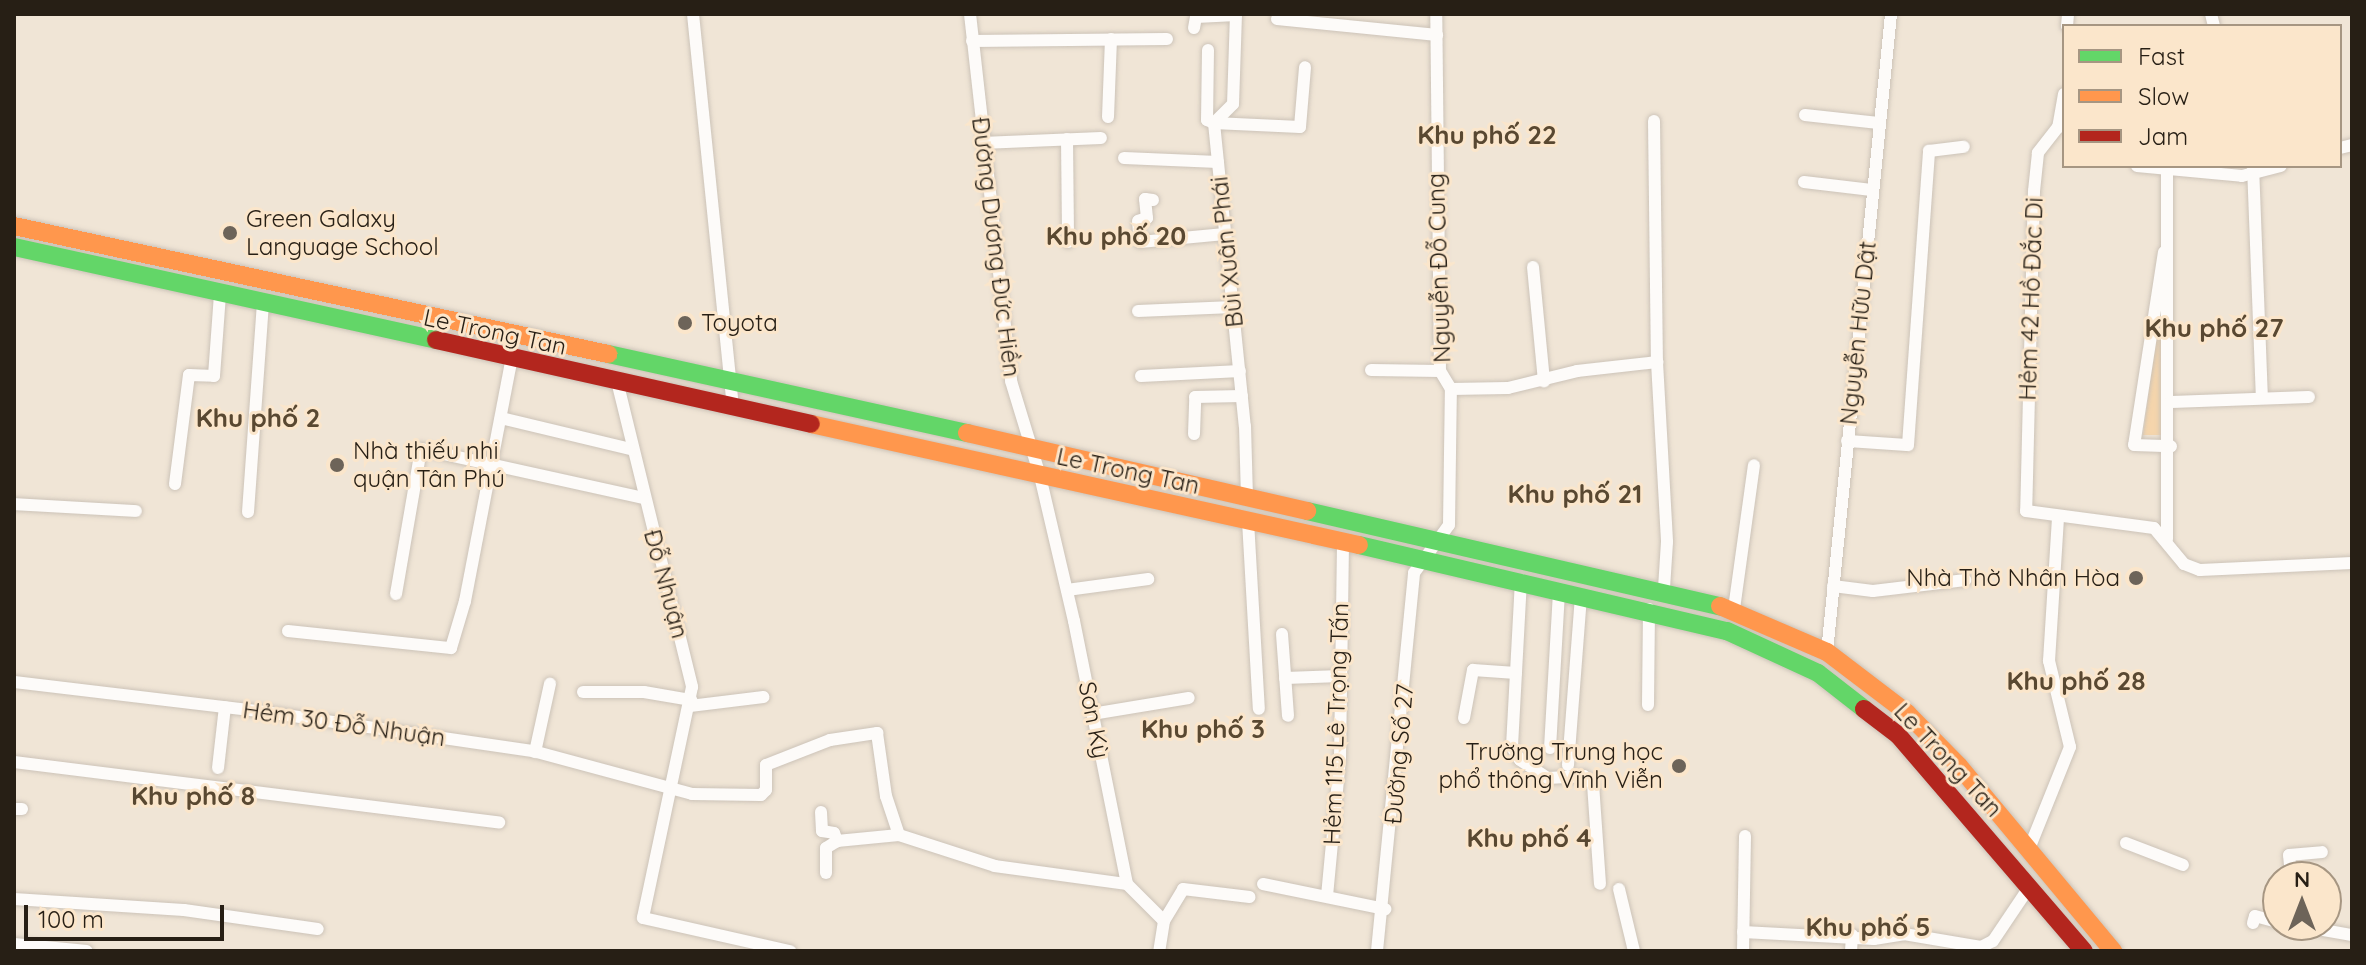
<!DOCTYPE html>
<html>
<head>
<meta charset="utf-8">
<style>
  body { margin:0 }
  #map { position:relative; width:2366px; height:965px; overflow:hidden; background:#f0e5d6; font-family:Quicksand,sans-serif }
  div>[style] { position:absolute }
  .green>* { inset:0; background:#f5d5ac }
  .roads { filter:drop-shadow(0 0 2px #ccc3b8) drop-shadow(0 0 2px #ccc3b8) }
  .street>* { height:12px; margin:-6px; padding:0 6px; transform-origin:6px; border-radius:6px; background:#fdfbf9 }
  .fast>* { height:18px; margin:-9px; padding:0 9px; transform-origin:9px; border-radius:9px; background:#63d668 }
  .slow>* { height:18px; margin:-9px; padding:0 9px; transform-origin:9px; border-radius:9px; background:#ff974d }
  .jam>* { height:18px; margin:-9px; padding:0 9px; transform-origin:9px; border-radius:9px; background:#b3261e }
  .dots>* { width:22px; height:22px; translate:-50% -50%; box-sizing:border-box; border:4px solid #fbe6cb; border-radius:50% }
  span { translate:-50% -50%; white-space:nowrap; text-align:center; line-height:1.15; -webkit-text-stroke:6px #fbe6cb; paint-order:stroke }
  .poi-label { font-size:24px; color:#271f15 }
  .left { translate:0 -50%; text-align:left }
  .right { translate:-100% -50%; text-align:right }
  .street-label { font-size:24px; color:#271f15 }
  .neighbourhood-label { font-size:26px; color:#594831; font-weight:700 }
  .frame { position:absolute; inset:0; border:16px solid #271f15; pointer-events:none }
  .legend { position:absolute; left:2062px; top:24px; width:280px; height:144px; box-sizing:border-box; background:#fbe6cb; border:2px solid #a69682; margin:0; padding:10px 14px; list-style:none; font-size:24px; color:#271f15 }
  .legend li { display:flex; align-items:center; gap:16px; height:40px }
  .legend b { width:40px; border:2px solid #a69682 }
  .north { position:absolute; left:2262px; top:861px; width:80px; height:80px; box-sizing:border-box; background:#fbe6cb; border:2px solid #a69682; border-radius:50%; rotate:0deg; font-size:22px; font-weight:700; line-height:32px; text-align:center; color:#271f15 }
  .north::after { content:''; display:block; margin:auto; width:28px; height:36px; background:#6d6459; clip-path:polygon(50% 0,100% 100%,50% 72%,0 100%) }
  .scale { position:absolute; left:24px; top:905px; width:200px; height:36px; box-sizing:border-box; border:4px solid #271f15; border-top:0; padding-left:10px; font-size:24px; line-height:28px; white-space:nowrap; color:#271f15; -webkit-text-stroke:6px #fbe6cb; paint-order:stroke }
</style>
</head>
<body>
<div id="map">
  <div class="green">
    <div style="clip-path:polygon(2162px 297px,2161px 435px,2143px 435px)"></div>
  </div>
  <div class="roads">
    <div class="street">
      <div style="left:693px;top:14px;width:395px;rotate:84.2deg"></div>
      <div style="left:970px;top:14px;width:369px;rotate:83.6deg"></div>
      <div style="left:1011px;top:381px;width:99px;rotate:73deg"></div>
      <div style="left:1040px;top:476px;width:149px;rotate:76.8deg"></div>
      <div style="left:1074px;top:621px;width:268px;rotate:78.6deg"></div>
      <div style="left:1127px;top:884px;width:52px;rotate:45deg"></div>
      <div style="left:1164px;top:921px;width:30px;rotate:99deg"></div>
      <div style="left:1236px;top:14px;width:90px;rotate:91.9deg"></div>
      <div style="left:1233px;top:104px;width:27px;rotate:135deg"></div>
      <div style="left:1214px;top:123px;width:305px;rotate:84.2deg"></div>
      <div style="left:1245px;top:426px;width:71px;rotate:88.4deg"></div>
      <div style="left:2211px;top:14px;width:12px;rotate:76deg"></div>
      <div style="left:1277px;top:19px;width:161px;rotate:5.7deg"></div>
      <div style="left:2067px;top:26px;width:12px;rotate:-85deg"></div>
      <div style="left:1194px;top:28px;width:11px;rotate:-80deg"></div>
      <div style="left:1196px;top:17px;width:40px;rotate:-2.9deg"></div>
      <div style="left:972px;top:41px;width:195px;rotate:-0.6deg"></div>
      <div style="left:1208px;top:50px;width:70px;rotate:90.8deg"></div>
      <div style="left:1207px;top:120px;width:8px;rotate:23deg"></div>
      <div style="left:1214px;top:123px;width:86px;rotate:2.7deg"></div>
      <div style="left:1300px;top:127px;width:60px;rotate:-85.2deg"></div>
      <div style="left:2064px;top:94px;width:34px;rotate:100deg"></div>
      <div style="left:2058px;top:127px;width:33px;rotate:128deg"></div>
      <div style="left:2038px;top:153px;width:38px;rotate:96deg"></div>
      <div style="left:2034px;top:191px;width:320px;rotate:91.4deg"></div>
      <div style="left:2026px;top:511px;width:129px;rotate:7.6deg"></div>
      <div style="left:2154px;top:528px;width:47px;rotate:50.2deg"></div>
      <div style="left:2184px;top:564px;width:17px;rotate:21deg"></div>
      <div style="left:2200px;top:570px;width:152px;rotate:-2.6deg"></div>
      <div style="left:1805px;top:115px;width:74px;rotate:6.2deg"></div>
      <div style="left:1108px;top:117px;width:78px;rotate:-87.8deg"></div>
      <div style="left:1654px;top:121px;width:241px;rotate:89.3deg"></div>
      <div style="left:1067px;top:139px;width:103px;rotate:89.4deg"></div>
      <div style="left:982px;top:143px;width:119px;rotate:-2.4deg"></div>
      <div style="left:2340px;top:148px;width:12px;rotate:-14deg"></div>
      <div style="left:1124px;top:158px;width:94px;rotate:2.4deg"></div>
      <div style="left:2137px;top:166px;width:105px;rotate:5.4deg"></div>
      <div style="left:2242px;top:176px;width:40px;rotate:-14.4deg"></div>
      <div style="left:2167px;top:166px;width:373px;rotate:90deg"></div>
      <div style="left:2253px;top:166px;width:232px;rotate:87.8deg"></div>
      <div style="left:1804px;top:182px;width:68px;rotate:6.7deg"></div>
      <div style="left:1153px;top:200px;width:8px;rotate:-173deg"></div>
      <div style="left:1145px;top:199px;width:19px;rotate:84deg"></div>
      <div style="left:1147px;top:218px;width:9px;rotate:162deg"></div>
      <div style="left:1138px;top:221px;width:21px;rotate:85deg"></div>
      <div style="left:1140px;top:242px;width:85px;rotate:-5.4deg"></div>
      <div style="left:2164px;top:252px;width:195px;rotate:98.8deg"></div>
      <div style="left:2134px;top:445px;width:37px;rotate:2deg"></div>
      <div style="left:1533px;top:267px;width:115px;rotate:84.5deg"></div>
      <div style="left:1138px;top:311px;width:95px;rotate:-2.4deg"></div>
      <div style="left:1371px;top:370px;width:69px;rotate:0.8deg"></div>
      <div style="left:1141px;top:376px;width:99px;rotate:-2.9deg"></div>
      <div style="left:617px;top:381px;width:315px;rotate:76.2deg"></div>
      <div style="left:692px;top:687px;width:236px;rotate:102deg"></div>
      <div style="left:643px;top:918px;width:151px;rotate:12.7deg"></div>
      <div style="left:1451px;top:389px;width:57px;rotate:-1deg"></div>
      <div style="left:1508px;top:388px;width:71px;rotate:-13.8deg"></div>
      <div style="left:1577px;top:371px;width:81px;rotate:-6.4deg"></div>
      <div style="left:1657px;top:362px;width:180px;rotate:86.8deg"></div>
      <div style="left:1667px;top:542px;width:47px;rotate:93.7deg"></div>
      <div style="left:2171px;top:402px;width:138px;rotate:-2.1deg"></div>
      <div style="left:501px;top:418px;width:133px;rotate:13.5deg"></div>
      <div style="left:1194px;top:434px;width:37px;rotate:-88deg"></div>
      <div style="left:1195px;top:397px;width:47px;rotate:-1.2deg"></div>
      <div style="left:1847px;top:441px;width:61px;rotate:3.8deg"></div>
      <div style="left:1908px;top:445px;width:295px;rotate:-85.9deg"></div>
      <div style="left:1929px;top:151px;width:35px;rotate:-7deg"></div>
      <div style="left:175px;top:484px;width:110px;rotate:-82.7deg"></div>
      <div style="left:189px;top:375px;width:25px;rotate:2deg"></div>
      <div style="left:214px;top:376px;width:82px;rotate:-85.8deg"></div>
      <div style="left:14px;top:504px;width:122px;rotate:3.3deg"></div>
      <div style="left:248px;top:512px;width:208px;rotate:-85.9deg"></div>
      <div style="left:1248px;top:521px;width:188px;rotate:86.7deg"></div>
      <div style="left:1521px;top:580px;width:167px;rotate:93.1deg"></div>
      <div style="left:1512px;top:747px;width:15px;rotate:58deg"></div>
      <div style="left:1520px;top:760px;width:33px;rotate:33deg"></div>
      <div style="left:1548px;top:778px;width:36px;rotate:-3deg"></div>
      <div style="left:1584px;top:776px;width:12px;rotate:42deg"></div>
      <div style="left:1593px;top:784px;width:100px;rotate:86deg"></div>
      <div style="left:1833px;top:586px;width:40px;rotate:7.1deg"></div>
      <div style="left:1873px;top:591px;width:93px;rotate:-6.8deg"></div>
      <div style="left:1067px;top:590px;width:82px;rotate:-7.7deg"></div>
      <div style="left:396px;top:594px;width:147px;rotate:-80.2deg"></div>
      <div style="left:421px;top:449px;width:227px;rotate:12.4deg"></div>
      <div style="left:1734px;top:609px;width:145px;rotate:-82.1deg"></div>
      <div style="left:288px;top:631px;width:164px;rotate:6deg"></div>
      <div style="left:451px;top:648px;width:49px;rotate:-73.4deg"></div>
      <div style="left:465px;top:601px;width:248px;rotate:-79.1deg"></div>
      <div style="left:1282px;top:634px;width:82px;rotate:85.8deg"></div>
      <div style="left:1827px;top:652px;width:641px;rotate:-84.27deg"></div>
      <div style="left:1285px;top:678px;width:56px;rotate:-2deg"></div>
      <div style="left:14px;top:682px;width:253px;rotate:6.8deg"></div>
      <div style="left:265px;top:712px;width:271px;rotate:8.3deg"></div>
      <div style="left:533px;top:751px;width:165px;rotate:15.1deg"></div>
      <div style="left:692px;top:794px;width:69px;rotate:0.8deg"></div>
      <div style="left:761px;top:795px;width:7px;rotate:-45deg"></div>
      <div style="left:766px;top:790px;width:25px;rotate:-90deg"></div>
      <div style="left:766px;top:765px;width:69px;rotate:-21.3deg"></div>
      <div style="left:830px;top:740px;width:48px;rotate:-8.5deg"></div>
      <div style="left:877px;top:733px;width:64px;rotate:81.9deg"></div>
      <div style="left:886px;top:796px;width:41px;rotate:71.6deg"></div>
      <div style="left:899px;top:835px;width:101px;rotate:17.9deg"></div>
      <div style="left:995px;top:866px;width:133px;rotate:7.8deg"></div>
      <div style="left:583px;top:692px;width:61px"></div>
      <div style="left:644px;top:692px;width:48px;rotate:9.7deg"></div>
      <div style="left:1648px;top:705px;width:96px;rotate:-89.4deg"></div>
      <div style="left:690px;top:706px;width:74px;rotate:-7deg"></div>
      <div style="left:1092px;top:714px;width:98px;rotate:-9.4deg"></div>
      <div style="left:1464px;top:718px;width:49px;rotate:-79.4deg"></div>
      <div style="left:1473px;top:670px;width:43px;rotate:4deg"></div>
      <div style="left:1550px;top:748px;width:158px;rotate:-86.7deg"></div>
      <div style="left:535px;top:752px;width:70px;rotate:-77.6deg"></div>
      <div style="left:14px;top:762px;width:489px;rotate:7.1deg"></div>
      <div style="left:1568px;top:765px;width:170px;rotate:-85.6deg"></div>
      <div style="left:218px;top:768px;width:61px;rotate:-83.5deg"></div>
      <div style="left:14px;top:809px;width:8px"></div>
      <div style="left:821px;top:812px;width:19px;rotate:87deg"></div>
      <div style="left:822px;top:831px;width:12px;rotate:9deg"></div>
      <div style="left:834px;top:833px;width:9px;rotate:69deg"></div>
      <div style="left:837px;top:841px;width:62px;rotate:-5.5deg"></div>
      <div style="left:2126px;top:843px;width:61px;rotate:21.1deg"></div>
      <div style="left:2029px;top:849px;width:110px;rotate:-68.1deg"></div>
      <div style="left:2070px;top:747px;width:89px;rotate:-103.7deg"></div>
      <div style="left:2049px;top:661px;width:144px;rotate:-86.4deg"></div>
      <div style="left:826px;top:873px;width:25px;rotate:-90deg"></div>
      <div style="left:826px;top:848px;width:13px;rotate:-32deg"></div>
      <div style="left:2291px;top:877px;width:22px;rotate:-95deg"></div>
      <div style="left:2289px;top:855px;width:33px;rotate:-5deg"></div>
      <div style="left:1263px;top:884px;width:125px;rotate:11.6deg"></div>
      <div style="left:1619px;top:889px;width:64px;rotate:76.4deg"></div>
      <div style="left:1327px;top:896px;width:139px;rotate:-84.6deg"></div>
      <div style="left:1340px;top:758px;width:216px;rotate:-89.2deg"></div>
      <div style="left:14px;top:899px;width:170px;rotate:3.7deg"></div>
      <div style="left:184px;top:910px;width:135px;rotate:8.1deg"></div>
      <div style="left:1164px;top:921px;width:37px;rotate:-59deg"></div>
      <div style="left:1183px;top:889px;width:67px;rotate:6.8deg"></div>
      <div style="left:2253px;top:923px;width:7px;rotate:-74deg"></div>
      <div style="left:2255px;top:916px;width:24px;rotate:15deg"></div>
      <div style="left:2295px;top:925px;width:58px;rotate:10deg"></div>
      <div style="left:1743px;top:932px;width:131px;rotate:3.1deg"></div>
      <div style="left:1874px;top:939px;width:30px;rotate:-9deg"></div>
      <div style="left:1904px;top:934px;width:78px;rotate:9.6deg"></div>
      <div style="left:1981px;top:947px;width:13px;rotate:-27deg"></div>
      <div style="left:1993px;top:941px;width:66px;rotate:-56.1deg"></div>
      <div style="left:14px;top:944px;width:73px;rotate:5.5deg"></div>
      <div style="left:1377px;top:951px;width:380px;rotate:-84.4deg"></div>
      <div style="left:1414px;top:573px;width:59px;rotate:-53.9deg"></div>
      <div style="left:1449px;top:525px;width:136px;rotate:-89.2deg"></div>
      <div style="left:1451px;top:389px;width:21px;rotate:-121deg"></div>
      <div style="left:1440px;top:371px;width:357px;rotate:-90.6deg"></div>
      <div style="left:1743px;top:951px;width:115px;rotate:-89deg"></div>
      <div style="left:1851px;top:951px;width:16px;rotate:-86deg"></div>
    </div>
    <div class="fast">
      <div style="left:14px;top:247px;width:432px;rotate:12.4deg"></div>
      <div style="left:608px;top:354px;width:368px;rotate:12.4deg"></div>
      <div style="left:1307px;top:511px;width:424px;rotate:13deg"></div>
      <div style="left:1359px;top:545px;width:378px;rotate:13.2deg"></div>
      <div style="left:1727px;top:631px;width:100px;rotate:24.8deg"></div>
      <div style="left:1818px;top:673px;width:58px;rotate:38deg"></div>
    </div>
    <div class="slow">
      <div style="left:14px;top:226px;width:608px;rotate:12.16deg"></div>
      <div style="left:811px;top:424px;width:561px;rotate:12.45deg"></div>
      <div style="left:967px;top:433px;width:349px;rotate:12.9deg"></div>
      <div style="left:1720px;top:606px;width:116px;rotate:23.3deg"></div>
      <div style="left:1827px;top:652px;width:101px;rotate:37.3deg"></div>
      <div style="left:1907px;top:713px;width:74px;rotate:45.5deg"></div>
      <div style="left:1959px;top:766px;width:241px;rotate:50.2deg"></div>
    </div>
    <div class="jam">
      <div style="left:436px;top:340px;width:384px;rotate:12.6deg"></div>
      <div style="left:1864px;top:709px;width:43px;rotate:37.4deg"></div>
      <div style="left:1898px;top:735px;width:285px;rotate:49.3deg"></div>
    </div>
  </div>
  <div class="dots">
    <div style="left:230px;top:233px;background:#6d6459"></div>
    <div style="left:685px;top:323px;background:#6d6459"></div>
    <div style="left:337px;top:465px;background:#6d6459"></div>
    <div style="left:2136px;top:578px;background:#6d6459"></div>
    <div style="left:1679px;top:766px;background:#6d6459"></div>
  </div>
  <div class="poi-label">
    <span class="left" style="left:246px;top:233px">Green Galaxy<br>Language School</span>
    <span class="left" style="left:701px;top:323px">Toyota</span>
    <span class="left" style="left:353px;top:465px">Nhà thiếu nhi<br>quận Tân Phú</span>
    <span class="right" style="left:2120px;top:578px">Nhà Thờ Nhân Hòa</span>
    <span class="right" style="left:1663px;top:766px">Trường Trung học<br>phổ thông Vĩnh Viễn</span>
  </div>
  <div class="street-label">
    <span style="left:996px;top:247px;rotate:83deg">Đường Dương Đức Hiền</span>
    <span style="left:1227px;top:252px;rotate:-96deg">Bùi Xuân Phái</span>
    <span style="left:1439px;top:268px;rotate:-92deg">Nguyễn Đỗ Cung</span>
    <span style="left:2031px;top:299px;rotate:-88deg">Hẻm 42 Hồ Đắc Di</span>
    <span style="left:495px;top:332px;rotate:12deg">Le Trong Tan</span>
    <span style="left:1858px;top:333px;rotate:-84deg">Nguyễn Hữu Dật</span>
    <span style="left:1128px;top:471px;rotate:12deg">Le Trong Tan</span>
    <span style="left:666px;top:584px;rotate:75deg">Đỗ Nhuận</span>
    <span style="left:1094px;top:720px;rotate:79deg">Sơn Kỳ</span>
    <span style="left:344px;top:724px;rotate:8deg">Hẻm 30 Đỗ Nhuận</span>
    <span style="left:1336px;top:724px;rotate:-88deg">Hẻm 115 Lê Trọng Tấn</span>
    <span style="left:1399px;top:754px;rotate:-85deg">Đường Số 27</span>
    <span style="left:1948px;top:760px;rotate:47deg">Le Trong Tan</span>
  </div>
  <div class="neighbourhood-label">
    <span style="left:1487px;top:135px">Khu phố 22</span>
    <span style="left:1116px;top:236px">Khu phố 20</span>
    <span style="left:2214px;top:328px">Khu phố 27</span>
    <span style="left:258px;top:418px">Khu phố 2</span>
    <span style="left:1575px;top:494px">Khu phố 21</span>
    <span style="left:2076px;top:681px">Khu phố 28</span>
    <span style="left:1203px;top:729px">Khu phố 3</span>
    <span style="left:193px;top:796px">Khu phố 8</span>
    <span style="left:1529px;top:838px">Khu phố 4</span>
    <span style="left:1868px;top:927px">Khu phố 5</span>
  </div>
  <div class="frame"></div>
  <ul class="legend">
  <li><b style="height:10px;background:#63d668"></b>Fast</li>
  <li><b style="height:10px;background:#ff974d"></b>Slow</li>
  <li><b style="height:10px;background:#b3261e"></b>Jam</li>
  </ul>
  <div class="north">N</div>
  <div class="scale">100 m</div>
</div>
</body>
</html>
